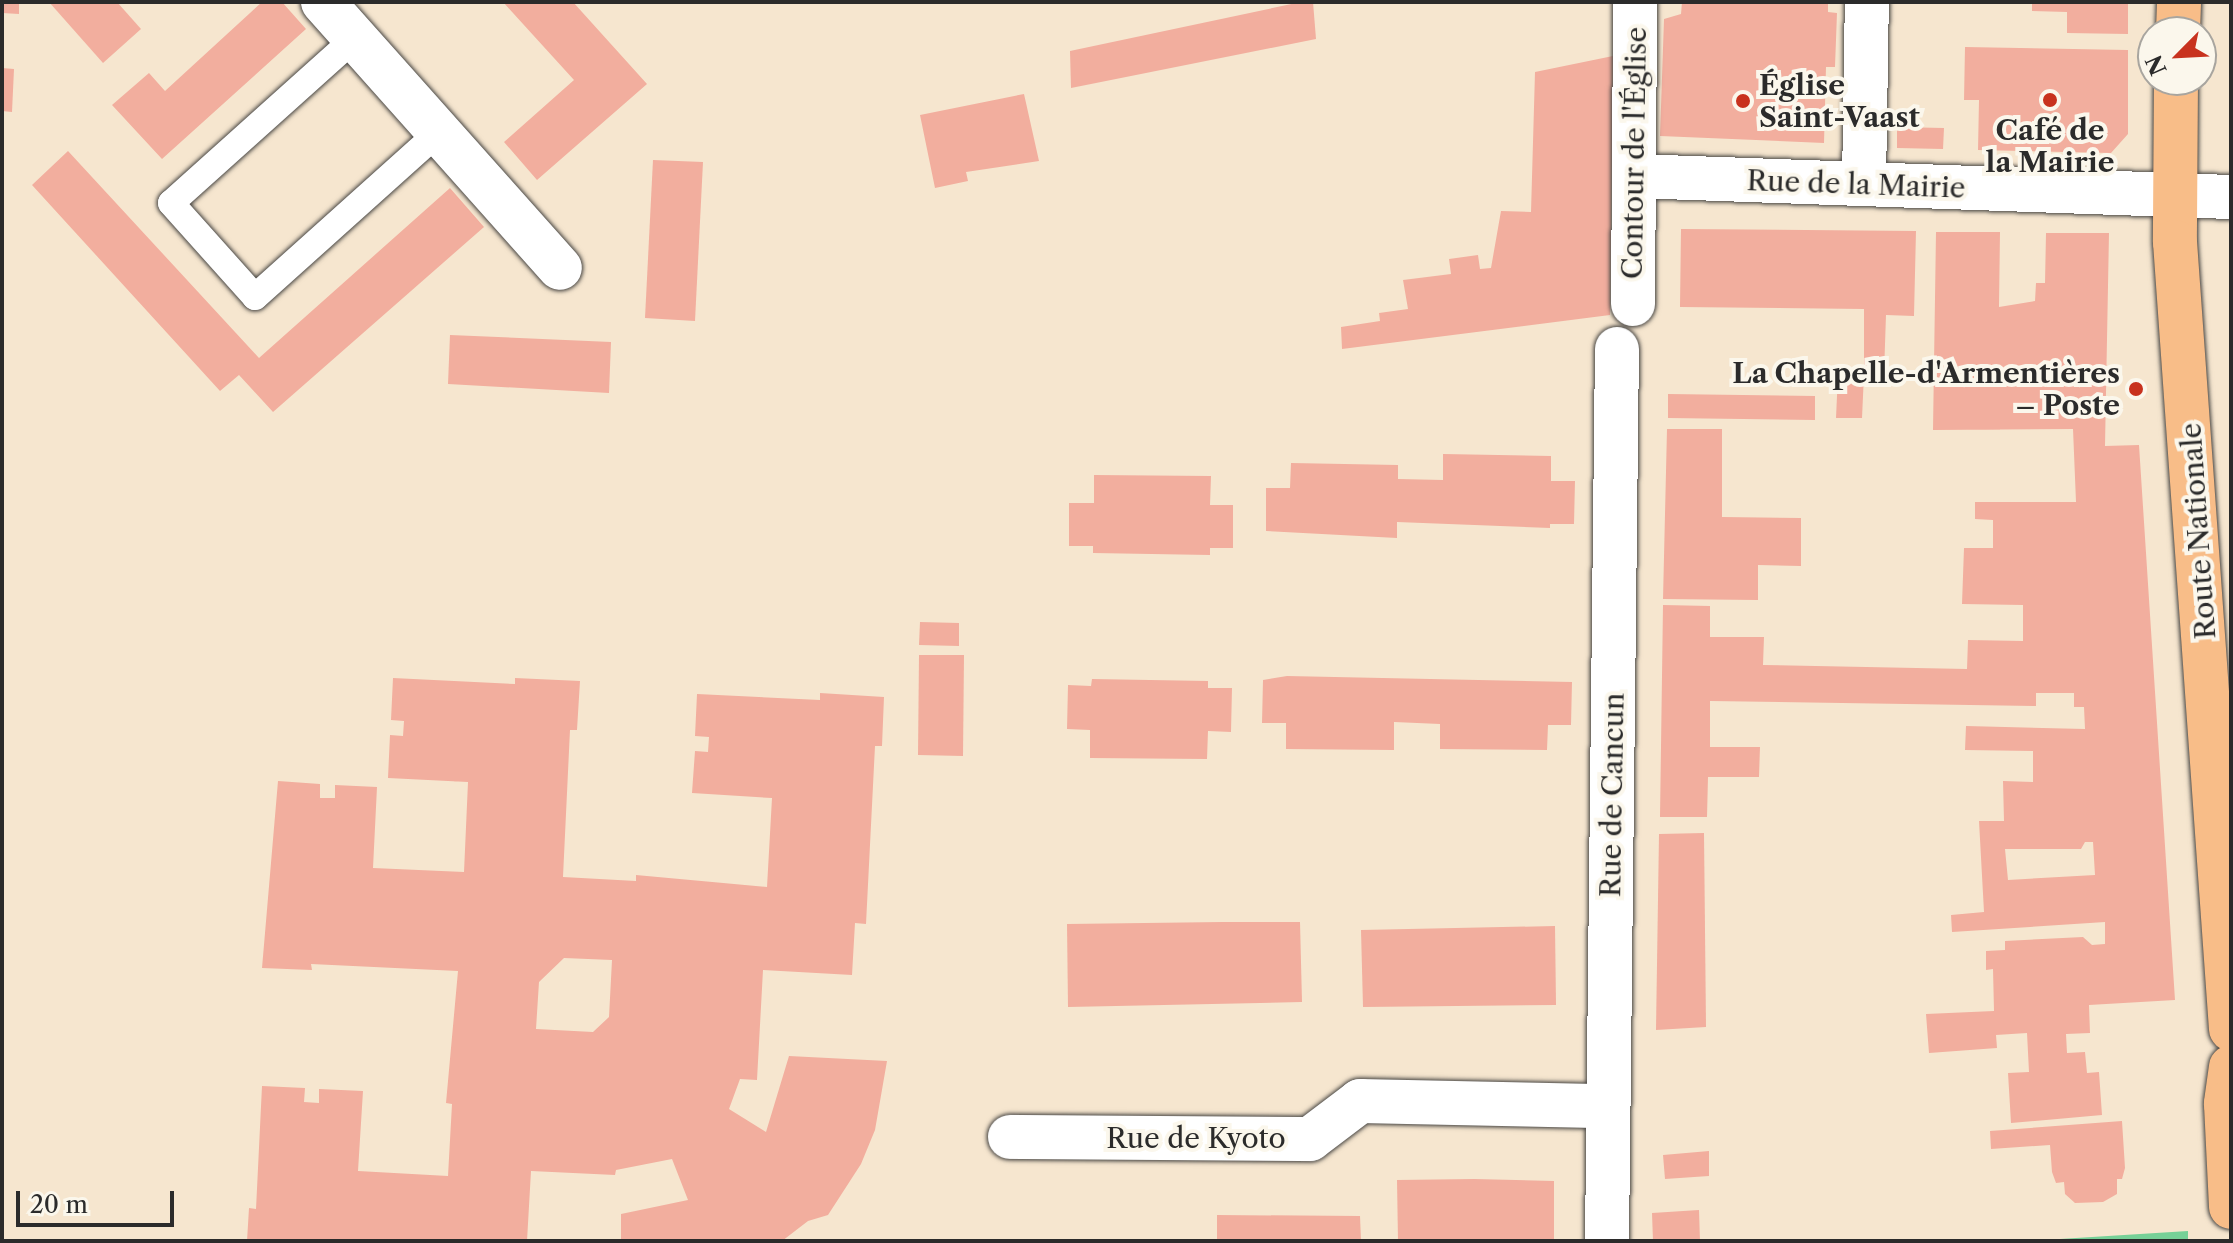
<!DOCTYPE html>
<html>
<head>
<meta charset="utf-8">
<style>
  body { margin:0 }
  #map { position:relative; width:2233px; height:1243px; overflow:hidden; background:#f6e6cf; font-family:"Libre Caslon Text",serif }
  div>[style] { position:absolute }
  .green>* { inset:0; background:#76d097 }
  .building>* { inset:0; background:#f2ae9e }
  .roads { filter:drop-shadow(0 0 2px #494744) drop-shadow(0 0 2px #494744) }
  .service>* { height:26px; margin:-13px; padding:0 13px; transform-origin:13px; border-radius:13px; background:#fff }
  .minor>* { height:44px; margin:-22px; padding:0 22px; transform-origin:22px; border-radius:22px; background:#fff }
  .primary>* { height:44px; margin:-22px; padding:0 22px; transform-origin:22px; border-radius:22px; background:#f8bd88 }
  .dots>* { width:22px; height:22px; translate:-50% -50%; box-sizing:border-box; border:4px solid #fbf7ec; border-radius:50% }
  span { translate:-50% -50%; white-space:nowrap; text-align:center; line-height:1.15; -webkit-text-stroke:8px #fbf7ec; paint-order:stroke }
  .poi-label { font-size:28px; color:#2b2b2b; font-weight:700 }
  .left { translate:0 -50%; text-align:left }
  .right { translate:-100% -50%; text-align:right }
  .street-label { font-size:28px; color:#2b2b2b }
  .frame { position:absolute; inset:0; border:4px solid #2b2b2b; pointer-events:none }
  .north { position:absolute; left:2137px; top:16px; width:80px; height:80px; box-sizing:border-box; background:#fbf7ec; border:2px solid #a8a59f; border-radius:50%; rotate:246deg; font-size:22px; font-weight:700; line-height:32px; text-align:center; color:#2b2b2b }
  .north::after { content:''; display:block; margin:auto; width:28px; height:36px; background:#c8321e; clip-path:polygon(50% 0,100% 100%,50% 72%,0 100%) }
  .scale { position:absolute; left:16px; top:1191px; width:158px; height:36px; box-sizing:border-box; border:4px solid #2b2b2b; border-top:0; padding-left:10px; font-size:24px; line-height:28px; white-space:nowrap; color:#2b2b2b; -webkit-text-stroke:6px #fbf7ec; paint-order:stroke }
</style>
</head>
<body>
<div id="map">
  <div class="green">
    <div style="clip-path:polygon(2188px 1231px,2188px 1241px,2029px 1241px)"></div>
  </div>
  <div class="building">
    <div style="clip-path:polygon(2px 2px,19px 2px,19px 14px,2px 13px)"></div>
    <div style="clip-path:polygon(49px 2px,117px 2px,141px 29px,103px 63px)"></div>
    <div style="clip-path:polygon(262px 2px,282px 2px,306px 29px,162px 159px,112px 105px,149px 73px,165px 91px)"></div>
    <div style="clip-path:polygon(503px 2px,573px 2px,647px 84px,537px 180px,504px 142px,574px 80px)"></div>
    <div style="clip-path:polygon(1301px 2px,1313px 2px,1316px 39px,1071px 88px,1070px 51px)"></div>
    <div style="clip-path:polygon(1682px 2px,1828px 2px,1828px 12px,1837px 13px,1835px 67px,1826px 67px,1824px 143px,1660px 136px,1664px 19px,1681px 14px)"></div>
    <div style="clip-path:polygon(2032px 2px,2128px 2px,2128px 34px,2067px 33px,2067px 12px,2032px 11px)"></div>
    <div style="clip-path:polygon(1965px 47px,2128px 50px,2128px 134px,2111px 153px,1978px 150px,1979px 100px,1964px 100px)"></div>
    <div style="clip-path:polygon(1613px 56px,1610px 315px,1342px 349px,1341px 327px,1380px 321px,1379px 313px,1408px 309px,1403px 280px,1451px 274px,1449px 259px,1478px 255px,1480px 269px,1491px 268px,1501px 211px,1531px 212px,1535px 72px)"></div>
    <div style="clip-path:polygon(2px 68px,14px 69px,12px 112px,2px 111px)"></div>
    <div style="clip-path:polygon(1024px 94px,1039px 161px,966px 172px,968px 181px,935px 188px,920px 115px)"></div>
    <div style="clip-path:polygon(1897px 127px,1944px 128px,1943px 149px,1897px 148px)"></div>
    <div style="clip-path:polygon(68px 151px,259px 358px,450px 188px,484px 227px,273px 412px,239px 375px,220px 391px,32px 185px)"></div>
    <div style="clip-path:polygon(653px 160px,703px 162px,695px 321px,645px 318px)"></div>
    <div style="clip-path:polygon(1681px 229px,1916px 231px,1914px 316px,1886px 315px,1884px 374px,1864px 374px,1864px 309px,1680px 307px)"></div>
    <div style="clip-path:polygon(evenodd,1936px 232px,2000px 232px,1999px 307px,2035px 301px,2036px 283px,2045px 283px,2046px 233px,2109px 233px,2105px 446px,2139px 445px,2175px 1000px,2089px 1005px,2090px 1033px,2066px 1034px,2067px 1053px,2085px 1052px,2087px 1073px,2099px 1072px,2102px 1115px,2011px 1123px,2008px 1073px,2029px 1072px,2027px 1033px,1996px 1035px,1997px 1048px,1929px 1053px,1926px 1014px,1994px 1011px,1993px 969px,1986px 970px,1986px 951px,2005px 950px,2005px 941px,2083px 937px,2092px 945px,2105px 944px,2105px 922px,1952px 932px,1951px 915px,1984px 912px,1979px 821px,2004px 821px,2003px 781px,2033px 782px,2033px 751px,1965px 750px,1966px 726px,2085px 729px,2084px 707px,2074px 707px,2074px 693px,2036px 693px,2036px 706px,1710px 701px,1710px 747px,1760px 747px,1759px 777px,1708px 777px,1707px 817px,1660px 817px,1663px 605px,1710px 606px,1710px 637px,1764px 637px,1763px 665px,1967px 669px,1968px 640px,2023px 641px,2023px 605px,1962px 604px,1964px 548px,1993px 548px,1993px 520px,1975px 519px,1975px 502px,2076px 502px,2073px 429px,1933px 430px,1936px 232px,2085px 842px,2093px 842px,2095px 875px,2008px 880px,2005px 849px,2081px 849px,2085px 842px)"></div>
    <div style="clip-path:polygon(450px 335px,611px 342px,609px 393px,448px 384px)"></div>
    <div style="clip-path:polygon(1838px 374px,1864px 374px,1862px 418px,1836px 418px)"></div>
    <div style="clip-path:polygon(1668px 394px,1815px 396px,1815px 420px,1668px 418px)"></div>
    <div style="clip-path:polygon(1667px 429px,1722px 429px,1722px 517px,1801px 518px,1801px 566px,1758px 565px,1758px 600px,1663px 599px)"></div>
    <div style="clip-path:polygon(1443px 454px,1551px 456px,1551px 481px,1575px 481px,1574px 524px,1550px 524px,1550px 528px,1397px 522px,1397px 538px,1266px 531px,1266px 488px,1290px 488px,1291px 463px,1398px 465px,1398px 479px,1443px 480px)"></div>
    <div style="clip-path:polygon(1094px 475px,1211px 476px,1210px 505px,1233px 505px,1233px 548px,1210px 548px,1210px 555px,1093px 553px,1093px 546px,1069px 546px,1069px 503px,1094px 503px)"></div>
    <div style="clip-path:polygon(920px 622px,959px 623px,959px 646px,919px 645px)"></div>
    <div style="clip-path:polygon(919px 655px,964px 655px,963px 756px,918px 755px)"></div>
    <div style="clip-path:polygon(1287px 676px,1572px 682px,1571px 725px,1548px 725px,1547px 750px,1440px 749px,1440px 724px,1394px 722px,1394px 750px,1286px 749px,1286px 723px,1262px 723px,1263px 680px)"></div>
    <div style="clip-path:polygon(evenodd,393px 678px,515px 684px,515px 678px,580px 681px,577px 730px,570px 730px,563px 877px,636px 881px,636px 875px,767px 887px,772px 798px,692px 793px,695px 751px,708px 752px,709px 737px,695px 736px,697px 694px,820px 700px,820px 693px,884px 697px,882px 746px,875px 746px,866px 924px,855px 923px,852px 975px,763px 970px,757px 1080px,740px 1079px,729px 1109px,766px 1132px,789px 1056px,887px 1061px,875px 1130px,861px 1164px,828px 1215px,808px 1221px,782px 1241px,621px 1241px,621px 1214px,688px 1200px,672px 1159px,616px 1170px,615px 1175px,531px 1171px,527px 1241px,247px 1241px,249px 1208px,256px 1209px,262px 1086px,305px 1088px,304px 1102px,319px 1103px,319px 1089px,363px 1091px,358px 1171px,448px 1176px,452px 1104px,446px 1103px,458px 971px,311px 964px,312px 970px,262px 968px,278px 781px,320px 784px,320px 798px,335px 798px,335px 785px,377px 787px,373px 868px,464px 872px,468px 782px,388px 778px,390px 735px,403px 736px,404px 721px,391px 720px,393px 678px,564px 958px,612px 960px,609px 1017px,593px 1032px,536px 1029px,539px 982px,564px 958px)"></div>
    <div style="clip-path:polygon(1092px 679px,1208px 681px,1208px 688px,1232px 688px,1231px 732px,1208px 731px,1207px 759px,1090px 758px,1090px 730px,1067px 729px,1068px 685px,1091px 686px)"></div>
    <div style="clip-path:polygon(1704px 833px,1706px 1027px,1656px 1030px,1659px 834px)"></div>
    <div style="clip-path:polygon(1222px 922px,1300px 922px,1302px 1002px,1068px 1007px,1067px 924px)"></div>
    <div style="clip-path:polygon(1555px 926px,1556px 1005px,1363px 1007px,1361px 930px)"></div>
    <div style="clip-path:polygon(2122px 1121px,2125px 1168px,2122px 1179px,2117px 1179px,2117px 1194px,2103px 1202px,2075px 1203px,2065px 1194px,2064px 1182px,2056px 1183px,2052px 1172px,2050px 1145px,1991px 1149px,1990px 1131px)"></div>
    <div style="clip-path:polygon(1709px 1151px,1709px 1176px,1665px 1179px,1663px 1155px)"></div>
    <div style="clip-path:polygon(1474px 1179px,1554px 1181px,1554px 1241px,1398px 1241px,1397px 1180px)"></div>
    <div style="clip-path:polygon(1699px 1210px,1700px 1241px,1653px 1241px,1652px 1213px)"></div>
    <div style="clip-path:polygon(1217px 1215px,1360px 1216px,1361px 1241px,1217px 1241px)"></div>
  </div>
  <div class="roads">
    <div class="service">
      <div style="left:355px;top:38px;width:247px;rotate:138.1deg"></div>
      <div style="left:171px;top:203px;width:126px;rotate:48.2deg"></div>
      <div style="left:255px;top:297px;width:247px;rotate:-41.9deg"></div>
    </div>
    <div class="minor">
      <div style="left:323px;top:2px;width:356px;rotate:48.3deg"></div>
      <div style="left:1635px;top:176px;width:596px;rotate:2.02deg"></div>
      <div style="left:1864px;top:184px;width:182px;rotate:-89.1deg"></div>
      <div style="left:1633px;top:304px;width:302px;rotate:-89.6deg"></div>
      <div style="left:1010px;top:1137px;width:300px;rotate:0.4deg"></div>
      <div style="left:1310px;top:1139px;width:63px;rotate:-37.2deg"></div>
      <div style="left:1360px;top:1101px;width:248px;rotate:1.2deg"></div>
      <div style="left:1607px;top:1241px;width:892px;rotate:-89.36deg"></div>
    </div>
    <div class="primary">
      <div style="left:2178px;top:32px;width:30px;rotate:-88deg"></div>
      <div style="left:2176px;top:80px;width:162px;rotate:90.4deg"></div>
      <div style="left:2175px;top:242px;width:789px;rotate:85.93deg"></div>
      <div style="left:2231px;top:1067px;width:37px;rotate:98deg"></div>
      <div style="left:2226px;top:1104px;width:103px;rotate:87.2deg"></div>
    </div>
  </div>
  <div class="dots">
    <div style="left:2050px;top:100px;background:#c8321e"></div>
    <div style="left:1743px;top:101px;background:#c8321e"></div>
    <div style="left:2136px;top:389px;background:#c8321e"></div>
  </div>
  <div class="poi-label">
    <span class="left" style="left:1759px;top:101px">Église<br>Saint-Vaast</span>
    <span style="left:2050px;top:146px">Café de<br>la Mairie</span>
    <span class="right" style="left:2120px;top:389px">La Chapelle-d'Armentières<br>– Poste</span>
  </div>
  <div class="street-label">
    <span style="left:1634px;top:153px;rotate:-89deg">Contour de l'Église</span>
    <span style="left:1856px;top:184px;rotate:2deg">Rue de la Mairie</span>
    <span style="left:2198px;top:531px;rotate:-94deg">Route Nationale</span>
    <span style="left:1612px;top:795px;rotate:-89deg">Rue de Cancun</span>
    <span style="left:1196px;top:1138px">Rue de Kyoto</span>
  </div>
  <div class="frame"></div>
  <div class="north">N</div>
  <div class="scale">20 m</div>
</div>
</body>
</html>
